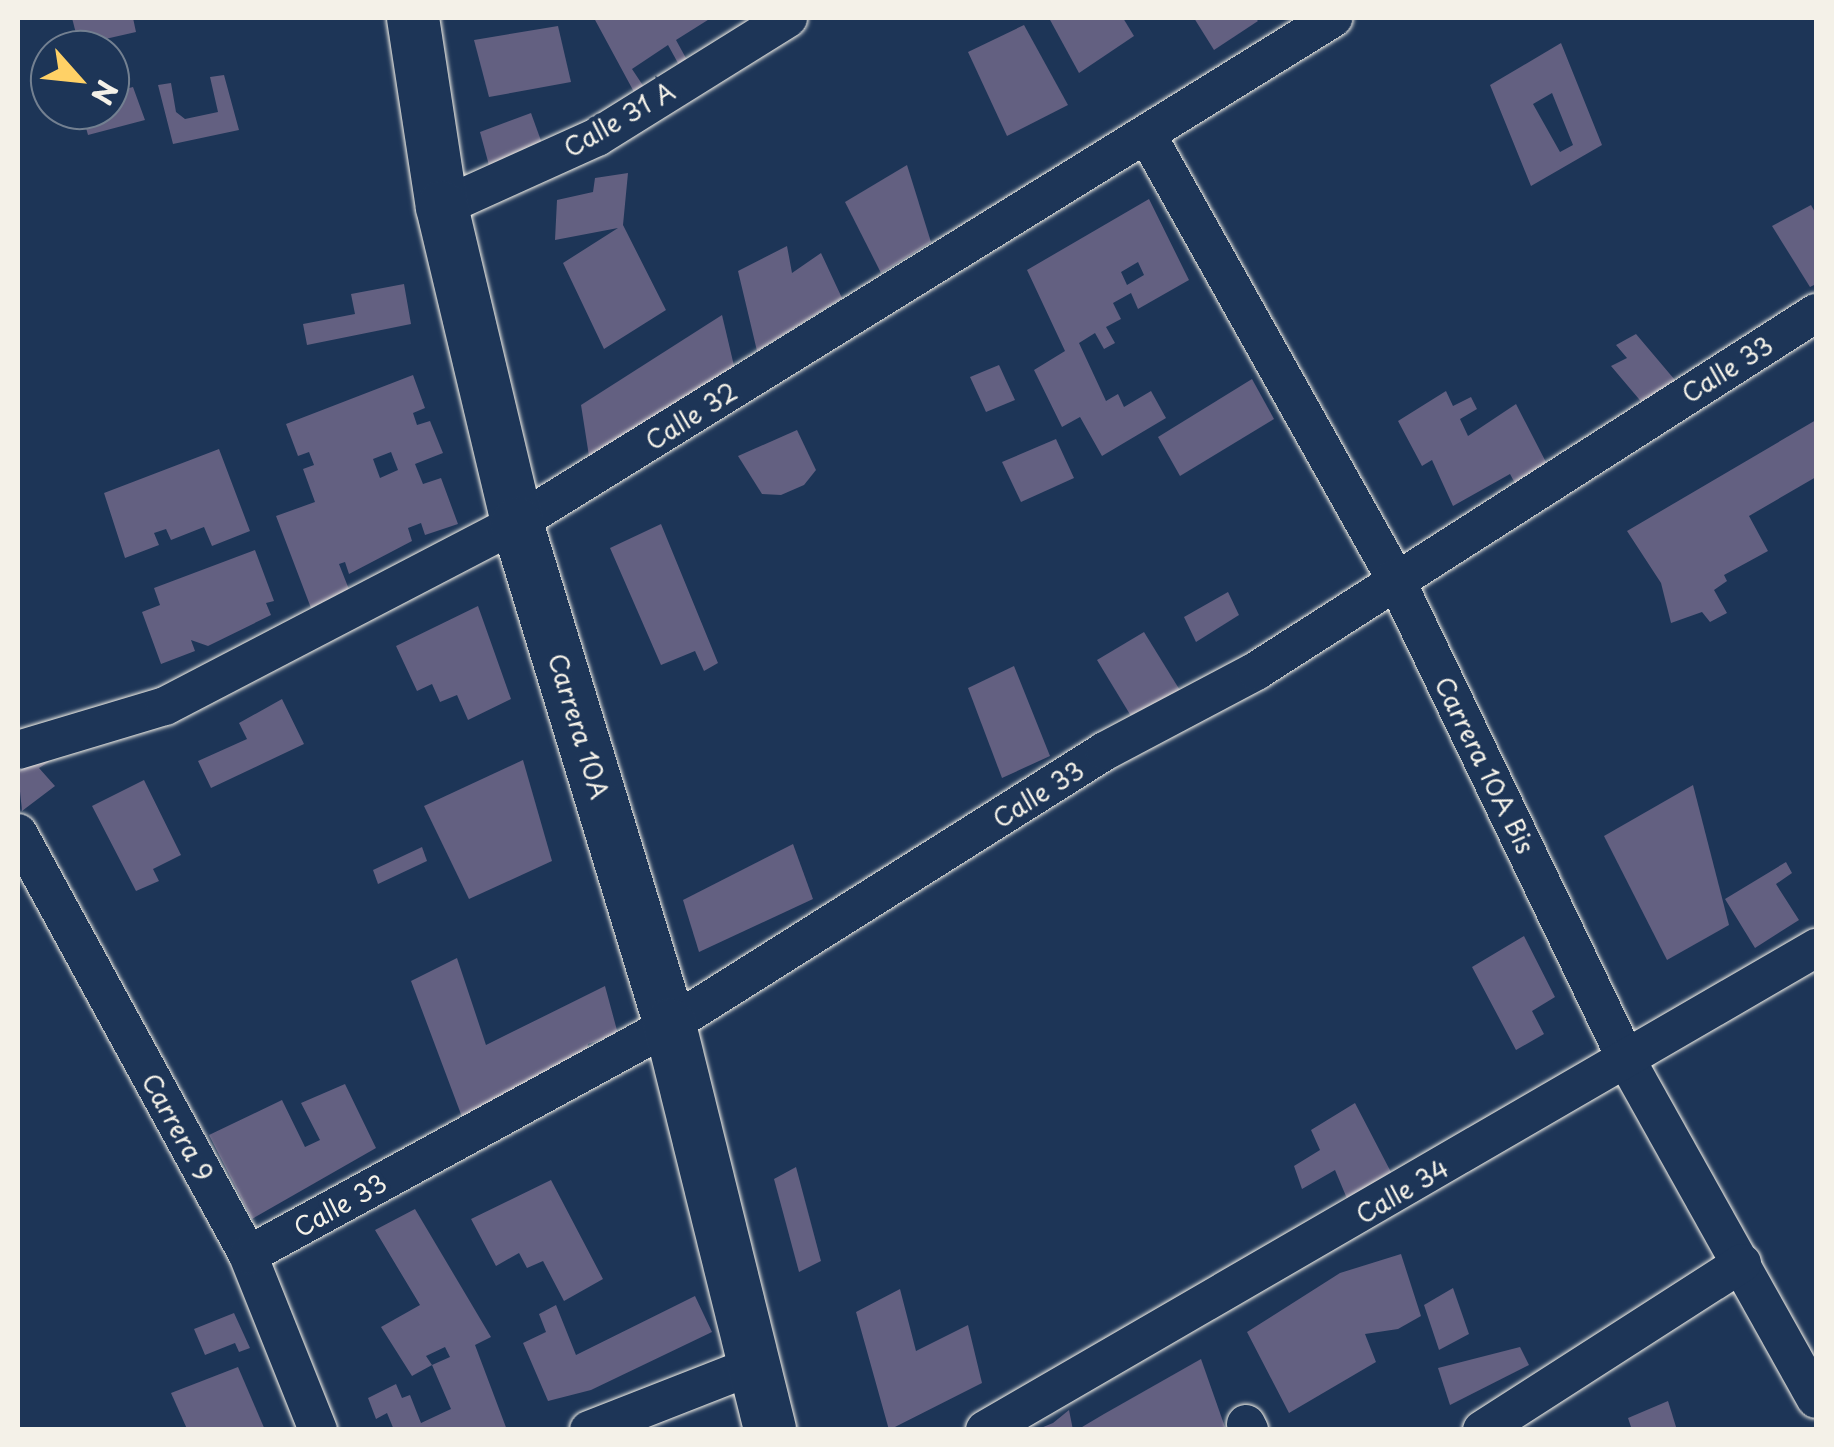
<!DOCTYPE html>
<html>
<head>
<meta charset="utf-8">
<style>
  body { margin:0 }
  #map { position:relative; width:1834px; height:1447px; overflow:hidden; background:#1d3557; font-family:"Playpen Sans",sans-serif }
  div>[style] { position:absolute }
  .building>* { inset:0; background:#636081 }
  .roads { filter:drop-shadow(0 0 2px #f4f1e8) drop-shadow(0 0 2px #f4f1e8) }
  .street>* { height:38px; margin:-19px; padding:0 19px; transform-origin:19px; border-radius:19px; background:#1d3557 }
  .secondary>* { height:52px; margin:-26px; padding:0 26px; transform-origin:26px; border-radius:26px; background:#1d3557 }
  span { translate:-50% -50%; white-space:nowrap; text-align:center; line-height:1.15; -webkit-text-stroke:9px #1d3557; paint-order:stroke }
  .street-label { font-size:25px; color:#f4f1e8 }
  .frame { position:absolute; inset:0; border:20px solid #f4f1e8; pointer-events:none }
  .north { position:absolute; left:30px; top:30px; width:100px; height:100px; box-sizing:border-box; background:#1d3557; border:2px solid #738091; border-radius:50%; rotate:117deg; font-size:28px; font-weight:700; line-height:40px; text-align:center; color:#f4f1e8 }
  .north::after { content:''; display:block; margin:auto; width:35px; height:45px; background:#ffd166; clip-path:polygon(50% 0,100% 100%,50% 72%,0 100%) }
</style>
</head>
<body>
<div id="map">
  <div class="building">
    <div style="clip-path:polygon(72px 18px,133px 18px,136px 32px,79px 45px)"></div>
    <div style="clip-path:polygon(594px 18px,711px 18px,676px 40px,687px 60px,679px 65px,668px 45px,632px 69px,644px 87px,634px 92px)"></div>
    <div style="clip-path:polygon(1049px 18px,1123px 18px,1134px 36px,1079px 73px)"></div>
    <div style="clip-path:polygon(1194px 18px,1255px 18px,1258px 21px,1214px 50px)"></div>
    <div style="clip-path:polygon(1024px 25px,1068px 105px,1007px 136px,968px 52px)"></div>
    <div style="clip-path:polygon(558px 26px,571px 82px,489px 97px,474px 40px)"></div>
    <div style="clip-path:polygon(evenodd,1561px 43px,1602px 145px,1531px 186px,1490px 85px,1561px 43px,1552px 93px,1573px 145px,1560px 152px,1533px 104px,1552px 93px)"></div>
    <div style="clip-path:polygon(224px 75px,239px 130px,173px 144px,158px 85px,171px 83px,176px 112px,185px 119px,218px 112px,210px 77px)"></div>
    <div style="clip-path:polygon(133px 87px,145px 120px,88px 135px,81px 110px,110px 110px,110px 93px)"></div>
    <div style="clip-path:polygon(531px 113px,544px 149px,490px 169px,480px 132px)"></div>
    <div style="clip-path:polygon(907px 165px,931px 242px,881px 273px,845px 202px)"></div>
    <div style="clip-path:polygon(628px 173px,623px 225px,666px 310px,604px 349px,563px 263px,618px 228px,555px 240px,557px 200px,593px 192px,595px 178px)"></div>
    <div style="clip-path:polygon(evenodd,1149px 199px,1189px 280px,1138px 309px,1131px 293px,1113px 303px,1121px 319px,1106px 327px,1115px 343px,1104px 349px,1095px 333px,1079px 343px,1106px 401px,1118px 394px,1124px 407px,1151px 391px,1166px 418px,1102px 456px,1080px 417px,1062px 427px,1034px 370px,1065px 351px,1027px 270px,1149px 199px,1138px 262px,1144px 275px,1127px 285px,1121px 272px,1138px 262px)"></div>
    <div style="clip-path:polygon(1811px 205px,1816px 214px,1816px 284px,1810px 287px,1772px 226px)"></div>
    <div style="clip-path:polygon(787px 246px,792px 273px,821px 253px,842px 298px,757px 351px,738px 271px)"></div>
    <div style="clip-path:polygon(404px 284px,411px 324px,307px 345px,303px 324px,355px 314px,351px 294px)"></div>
    <div style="clip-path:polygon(722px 315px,735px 370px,589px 456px,581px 405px)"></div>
    <div style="clip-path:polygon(1636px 334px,1680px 386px,1644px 405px,1611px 366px,1627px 358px,1616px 345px)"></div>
    <div style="clip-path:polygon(999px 365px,1015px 400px,986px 412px,970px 377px)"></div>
    <div style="clip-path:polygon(evenodd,413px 375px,425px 408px,413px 413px,417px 425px,430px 421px,443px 453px,415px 464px,423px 484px,441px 478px,458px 524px,425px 535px,421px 523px,408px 528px,412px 541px,349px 574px,345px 562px,339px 564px,352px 597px,314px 616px,276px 516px,315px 502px,303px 469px,314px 465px,309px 452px,298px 456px,286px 424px,413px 375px,391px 452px,398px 470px,380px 478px,373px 459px,391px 452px)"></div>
    <div style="clip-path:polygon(1252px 379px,1274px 419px,1180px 476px,1158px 437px)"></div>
    <div style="clip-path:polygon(1446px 391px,1453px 406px,1471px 397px,1477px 409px,1460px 419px,1468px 436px,1516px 404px,1548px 466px,1516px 485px,1510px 474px,1453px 506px,1432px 460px,1422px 466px,1398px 421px)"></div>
    <div style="clip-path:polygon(1816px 420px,1816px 477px,1749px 516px,1768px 551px,1724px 575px,1727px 581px,1714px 590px,1727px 613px,1710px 622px,1702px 612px,1671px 623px,1661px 583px,1627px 531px)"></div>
    <div style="clip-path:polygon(797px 430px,816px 470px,804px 485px,781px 495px,762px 494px,738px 456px)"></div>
    <div style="clip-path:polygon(1056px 439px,1074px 478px,1021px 502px,1002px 462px)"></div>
    <div style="clip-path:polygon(219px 449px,250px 531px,212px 546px,204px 527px,171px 540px,166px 529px,154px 533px,159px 545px,125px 558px,104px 493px)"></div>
    <div style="clip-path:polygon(661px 524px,718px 663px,704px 671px,695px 651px,661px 665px,610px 548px)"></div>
    <div style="clip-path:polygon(255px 550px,274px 601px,266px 603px,271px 615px,208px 646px,191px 640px,195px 651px,161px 664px,142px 612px,160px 605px,154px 588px)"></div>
    <div style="clip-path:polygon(1228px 592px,1239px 615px,1196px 642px,1184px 617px)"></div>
    <div style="clip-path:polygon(478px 606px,511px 699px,468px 720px,457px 695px,440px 702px,432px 684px,417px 691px,396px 646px)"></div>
    <div style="clip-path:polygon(1144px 632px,1181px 692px,1134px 721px,1097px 660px)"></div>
    <div style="clip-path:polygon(1014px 666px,1050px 756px,1002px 778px,968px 688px)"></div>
    <div style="clip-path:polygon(282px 699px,304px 744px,211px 788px,198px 761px,247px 739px,239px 723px)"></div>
    <div style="clip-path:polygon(44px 754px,50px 761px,39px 768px,55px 786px,22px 811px,18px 772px)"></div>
    <div style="clip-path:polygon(523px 760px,552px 861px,469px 899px,424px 806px)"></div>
    <div style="clip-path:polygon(144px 780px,181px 855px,153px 869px,159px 881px,136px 891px,92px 806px)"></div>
    <div style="clip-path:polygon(1693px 785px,1729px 925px,1667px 960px,1604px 836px)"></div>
    <div style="clip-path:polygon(793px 844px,813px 899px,699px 952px,683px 900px)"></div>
    <div style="clip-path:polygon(422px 847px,427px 861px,378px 884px,373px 870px)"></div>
    <div style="clip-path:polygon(1786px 862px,1792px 873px,1776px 884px,1799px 920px,1755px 948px,1725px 899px)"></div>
    <div style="clip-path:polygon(1524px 936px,1555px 997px,1532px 1011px,1544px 1034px,1516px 1050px,1472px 967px)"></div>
    <div style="clip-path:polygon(457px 958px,486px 1045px,605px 986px,618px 1034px,588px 1044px,587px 1053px,462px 1117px,411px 981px)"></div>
    <div style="clip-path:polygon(345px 1084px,376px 1148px,252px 1219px,209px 1135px,282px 1100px,305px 1147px,320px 1140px,301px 1103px)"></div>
    <div style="clip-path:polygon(1355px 1103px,1393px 1176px,1348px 1201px,1335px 1170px,1302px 1189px,1294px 1166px,1320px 1150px,1311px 1130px)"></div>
    <div style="clip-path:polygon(796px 1167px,821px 1261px,799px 1272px,774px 1179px)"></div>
    <div style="clip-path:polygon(551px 1180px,603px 1279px,564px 1301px,543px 1261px,527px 1268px,519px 1253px,496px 1266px,471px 1219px)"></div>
    <div style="clip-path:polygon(415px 1209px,491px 1337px,475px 1345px,507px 1430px,394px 1430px,387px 1413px,376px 1419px,368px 1398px,396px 1384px,402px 1398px,410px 1395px,421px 1423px,451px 1409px,432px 1365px,450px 1357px,445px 1347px,426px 1356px,432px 1365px,412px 1376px,381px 1327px,420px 1305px,375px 1230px)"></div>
    <div style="clip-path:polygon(1401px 1254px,1421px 1316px,1398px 1329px,1365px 1334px,1376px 1362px,1289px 1413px,1247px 1332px,1340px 1273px)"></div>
    <div style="clip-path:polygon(1453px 1288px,1469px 1334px,1439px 1350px,1424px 1305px)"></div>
    <div style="clip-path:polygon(900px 1289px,916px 1351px,968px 1325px,982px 1383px,889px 1430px,856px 1312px)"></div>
    <div style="clip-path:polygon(695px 1296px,712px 1332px,591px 1390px,548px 1401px,523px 1343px,546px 1332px,539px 1314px,556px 1305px,576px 1355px)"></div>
    <div style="clip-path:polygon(234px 1313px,250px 1348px,239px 1352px,235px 1343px,205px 1355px,194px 1329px)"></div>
    <div style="clip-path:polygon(1520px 1347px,1529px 1365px,1450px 1405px,1438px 1368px)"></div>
    <div style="clip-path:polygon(1201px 1359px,1226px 1430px,1077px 1430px,1104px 1414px)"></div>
    <div style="clip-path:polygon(238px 1367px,265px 1430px,187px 1429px,171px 1393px)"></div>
    <div style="clip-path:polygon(1668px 1401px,1677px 1430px,1632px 1430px,1628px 1418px)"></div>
    <div style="clip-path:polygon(1069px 1410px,1073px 1430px,1036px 1430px,1053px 1423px)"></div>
  </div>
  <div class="roads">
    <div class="street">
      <div style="left:1147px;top:135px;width:508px;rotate:60.76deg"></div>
      <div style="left:1395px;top:578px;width:536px;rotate:64.34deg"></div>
      <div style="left:1627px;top:1061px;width:387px;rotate:60.8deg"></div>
      <div style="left:442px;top:207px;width:170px;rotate:-24.3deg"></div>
      <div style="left:597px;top:137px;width:225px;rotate:-31.9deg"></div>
      <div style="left:18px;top:750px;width:153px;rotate:-16.7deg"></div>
      <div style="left:165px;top:706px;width:397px;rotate:-27.5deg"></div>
      <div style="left:517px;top:523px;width:960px;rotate:-31.75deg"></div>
      <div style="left:18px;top:833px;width:481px;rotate:61.4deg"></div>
      <div style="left:248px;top:1255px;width:188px;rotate:68.2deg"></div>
      <div style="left:248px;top:1255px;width:481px;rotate:-28.6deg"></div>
      <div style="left:670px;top:1025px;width:514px;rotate:-32.21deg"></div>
      <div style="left:1105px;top:751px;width:171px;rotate:-27.9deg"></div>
      <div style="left:1256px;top:671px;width:665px;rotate:-32.59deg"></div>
      <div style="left:1246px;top:1424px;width:7px;rotate:63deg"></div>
      <div style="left:589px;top:1430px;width:178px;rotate:-21.4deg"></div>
      <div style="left:985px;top:1430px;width:961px;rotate:-30.11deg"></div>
      <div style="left:1482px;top:1430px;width:309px;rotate:-32.7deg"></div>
    </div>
    <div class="secondary">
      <div style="left:413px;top:18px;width:191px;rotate:81.3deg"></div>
      <div style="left:442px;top:207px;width:325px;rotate:76.6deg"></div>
      <div style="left:517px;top:523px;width:525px;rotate:73.05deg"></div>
      <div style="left:670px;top:1025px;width:417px;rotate:76.1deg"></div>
    </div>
  </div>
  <div class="street-label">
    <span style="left:619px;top:119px;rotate:-30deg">Calle 31 A</span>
    <span style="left:1727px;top:369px;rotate:-32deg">Calle 33</span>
    <span style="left:691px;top:416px;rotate:-32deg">Calle 32</span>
    <span style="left:579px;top:726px;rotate:73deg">Carrera 10A</span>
    <span style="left:1485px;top:765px;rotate:64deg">Carrera 10A Bis</span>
    <span style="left:1038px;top:794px;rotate:-32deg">Calle 33</span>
    <span style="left:178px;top:1127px;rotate:61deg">Carrera 9</span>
    <span style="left:1402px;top:1191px;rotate:-30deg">Calle 34</span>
    <span style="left:340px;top:1205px;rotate:-29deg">Calle 33</span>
  </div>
  <div class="frame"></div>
  <div class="north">N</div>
</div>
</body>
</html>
